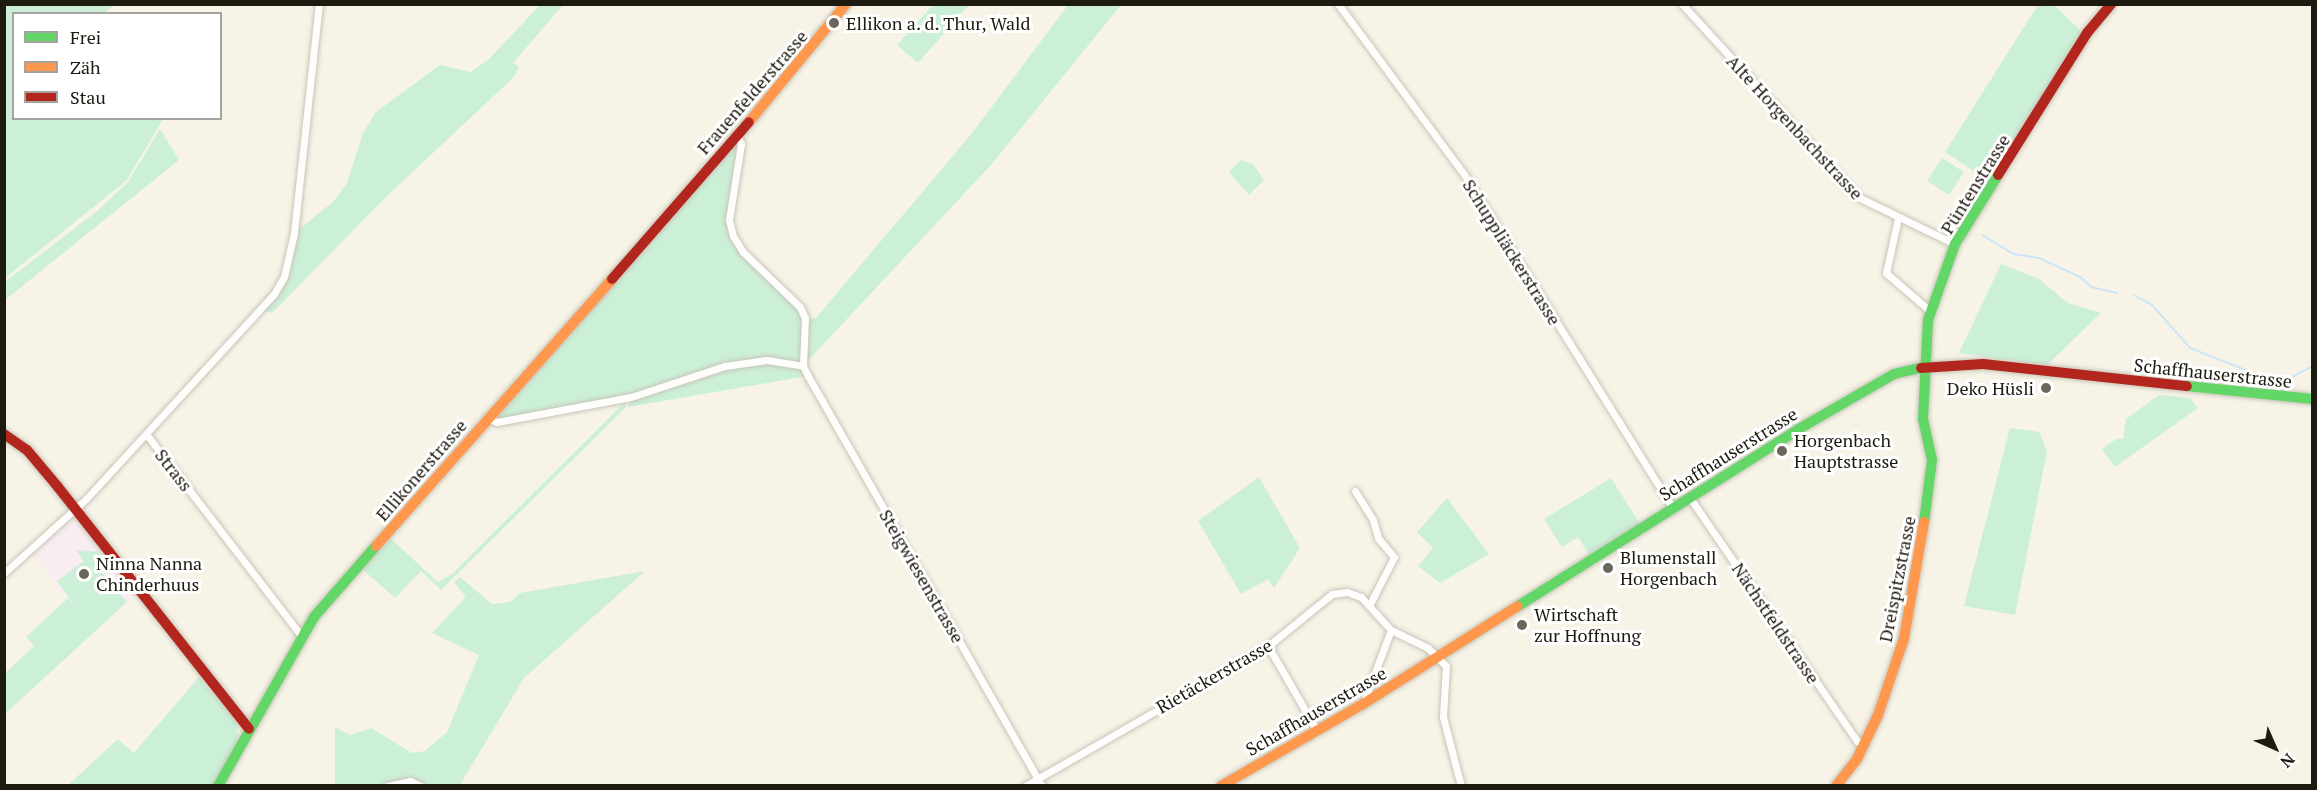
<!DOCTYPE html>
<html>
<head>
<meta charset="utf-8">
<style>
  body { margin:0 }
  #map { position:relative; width:2317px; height:790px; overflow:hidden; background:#f7f4e7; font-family:"PT Serif",serif }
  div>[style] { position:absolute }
  .education>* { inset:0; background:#f8edf1 }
  .green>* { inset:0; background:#ccf0d7 }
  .stream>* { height:2px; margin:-1px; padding:0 1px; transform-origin:1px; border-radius:1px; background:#cde5f6 }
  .roads { filter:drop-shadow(0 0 2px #c7c5b9) drop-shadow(0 0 2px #c7c5b9) }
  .street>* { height:7px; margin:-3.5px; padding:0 3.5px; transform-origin:3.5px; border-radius:3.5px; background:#fefdfb }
  .fast>* { height:10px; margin:-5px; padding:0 5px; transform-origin:5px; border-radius:5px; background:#63d668 }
  .slow>* { height:10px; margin:-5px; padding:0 5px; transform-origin:5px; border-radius:5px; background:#ff974d }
  .jam>* { height:10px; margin:-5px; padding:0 5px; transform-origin:5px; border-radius:5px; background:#b3261e }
  .dots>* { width:16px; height:16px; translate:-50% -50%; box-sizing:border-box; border:3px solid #fff; border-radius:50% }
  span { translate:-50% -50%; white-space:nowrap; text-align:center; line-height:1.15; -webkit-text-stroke:6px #fff; paint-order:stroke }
  .poi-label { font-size:18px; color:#1d1a0f }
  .left { translate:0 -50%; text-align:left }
  .right { translate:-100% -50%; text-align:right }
  .street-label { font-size:18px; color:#1d1a0f }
  .frame { position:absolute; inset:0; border:6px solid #1d1a0f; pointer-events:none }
  .legend { position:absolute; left:12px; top:12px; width:210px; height:108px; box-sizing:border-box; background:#fff; border:2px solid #a5a39f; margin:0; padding:8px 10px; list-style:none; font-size:18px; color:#1d1a0f }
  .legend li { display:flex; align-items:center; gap:12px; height:30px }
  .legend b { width:30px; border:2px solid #a5a39f }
  .north { position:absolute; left:2245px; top:718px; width:60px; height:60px; -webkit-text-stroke:4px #fff; paint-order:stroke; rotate:135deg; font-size:16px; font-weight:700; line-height:24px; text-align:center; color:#1d1a0f }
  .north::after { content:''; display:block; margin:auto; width:21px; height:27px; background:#1d1a0f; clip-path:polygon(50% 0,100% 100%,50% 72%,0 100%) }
</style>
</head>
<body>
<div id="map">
  <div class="education">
    <div style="clip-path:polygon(72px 520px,87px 533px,135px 595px,94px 632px,33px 554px)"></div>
  </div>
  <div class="green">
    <div style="clip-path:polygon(5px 4px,114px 5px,105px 13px,14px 14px,14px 118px,163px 119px,127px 180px,5px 278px)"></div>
    <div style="clip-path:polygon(540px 5px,563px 5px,513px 63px,519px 67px,513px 78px,388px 195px,272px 313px,260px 309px,284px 277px,294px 233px,333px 202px,347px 183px,363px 133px,376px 112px,440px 65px,471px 72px,489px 59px)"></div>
    <div style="clip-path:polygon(933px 5px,969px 5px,918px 63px,897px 45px)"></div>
    <div style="clip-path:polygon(1068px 5px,1121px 5px,991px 165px,803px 366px,808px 376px,628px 407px,631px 398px,497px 422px,488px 419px,740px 139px,729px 220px,743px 252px,794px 300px,805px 318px,815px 319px,973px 132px)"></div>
    <div style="clip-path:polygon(2038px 5px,2054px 5px,2083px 33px,1990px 182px,1945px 152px)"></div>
    <div style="clip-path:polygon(160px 129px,179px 160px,5px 300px,5px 282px,97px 211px,128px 182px)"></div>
    <div style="clip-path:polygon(1942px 158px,1964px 172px,1949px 195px,1927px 181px)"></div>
    <div style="clip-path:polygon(1241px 160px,1253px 164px,1264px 180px,1249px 195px,1229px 172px)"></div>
    <div style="clip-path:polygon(2001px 264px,2039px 279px,2068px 303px,2101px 313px,2047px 365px,1959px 353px)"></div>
    <div style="clip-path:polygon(2159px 395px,2190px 398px,2198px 408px,2115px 467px,2102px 449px,2116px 439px,2123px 439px,2126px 419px)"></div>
    <div style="clip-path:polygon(625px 402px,626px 407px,441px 590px,421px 571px,395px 598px,362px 569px,390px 538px,438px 582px,452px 574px)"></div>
    <div style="clip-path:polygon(2010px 428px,2039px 432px,2047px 451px,2015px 615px,1964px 606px)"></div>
    <div style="clip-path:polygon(1259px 477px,1300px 548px,1274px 588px,1268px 579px,1241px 594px,1198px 521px)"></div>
    <div style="clip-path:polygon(1611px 478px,1640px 524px,1590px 556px,1578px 537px,1562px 547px,1544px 519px)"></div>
    <div style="clip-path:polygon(1447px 498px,1489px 554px,1440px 583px,1418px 566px,1433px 548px,1417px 532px)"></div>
    <div style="clip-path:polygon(76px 550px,101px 552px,97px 567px,127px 602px,5px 714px,5px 673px,34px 646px,26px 637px,68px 598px,78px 610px,57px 581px,84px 561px)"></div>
    <div style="clip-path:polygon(645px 571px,524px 678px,460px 785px,335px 785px,335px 727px,350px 735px,371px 728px,412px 753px,425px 751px,447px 732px,479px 655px,432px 633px,466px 597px,454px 582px,460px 577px,492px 604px,510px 602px,520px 593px)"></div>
    <div style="clip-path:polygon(199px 677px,237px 723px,238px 741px,214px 785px,67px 786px,118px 739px,134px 753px)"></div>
  </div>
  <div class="stream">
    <div style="left:1982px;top:235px;width:37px;rotate:31deg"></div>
    <div style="left:2014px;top:254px;width:25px;rotate:9deg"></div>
    <div style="left:2039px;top:258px;width:45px;rotate:24.9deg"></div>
    <div style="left:2080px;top:277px;width:15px;rotate:42deg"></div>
    <div style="left:2091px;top:287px;width:27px;rotate:13deg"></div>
    <div style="left:2134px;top:295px;width:21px;rotate:29deg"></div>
    <div style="left:2152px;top:305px;width:57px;rotate:48.5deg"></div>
    <div style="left:2190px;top:348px;width:68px;rotate:21.6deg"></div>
    <div style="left:2253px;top:373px;width:11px;rotate:56deg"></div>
    <div style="left:2288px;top:379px;width:27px;rotate:-28deg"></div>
  </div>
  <div class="roads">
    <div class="street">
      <div style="left:1338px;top:4px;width:212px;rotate:53.5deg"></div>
      <div style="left:1464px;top:174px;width:395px;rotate:58deg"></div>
      <div style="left:1682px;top:4px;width:261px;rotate:47.6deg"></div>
      <div style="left:1858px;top:197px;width:108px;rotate:25.9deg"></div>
      <div style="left:737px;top:136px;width:9px;rotate:63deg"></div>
      <div style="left:741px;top:144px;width:77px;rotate:99deg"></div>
      <div style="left:729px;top:220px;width:16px;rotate:76deg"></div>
      <div style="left:733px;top:236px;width:19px;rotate:58deg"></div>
      <div style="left:743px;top:252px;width:79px;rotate:44deg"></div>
      <div style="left:800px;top:307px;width:12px;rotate:66deg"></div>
      <div style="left:805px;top:318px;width:48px;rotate:92.4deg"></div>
      <div style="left:803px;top:366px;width:11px;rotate:63deg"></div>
      <div style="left:808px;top:376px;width:472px;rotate:60.3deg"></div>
      <div style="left:1898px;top:218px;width:56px;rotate:102.3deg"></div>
      <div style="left:1886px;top:273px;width:58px;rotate:40.8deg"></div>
      <div style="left:488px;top:419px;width:9px;rotate:18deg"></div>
      <div style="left:497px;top:422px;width:136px;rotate:-10.6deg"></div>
      <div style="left:631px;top:397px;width:99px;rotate:-18.3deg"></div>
      <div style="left:725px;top:366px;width:42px;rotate:-8.1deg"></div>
      <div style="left:767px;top:360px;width:36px;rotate:9deg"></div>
      <div style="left:146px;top:434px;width:254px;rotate:52.4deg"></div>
      <div style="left:1355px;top:491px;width:34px;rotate:58deg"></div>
      <div style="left:1373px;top:520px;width:19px;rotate:74deg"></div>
      <div style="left:1378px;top:538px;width:25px;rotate:50deg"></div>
      <div style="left:1394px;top:557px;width:53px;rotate:117.1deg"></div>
      <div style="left:1690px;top:498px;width:295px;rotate:55.5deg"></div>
      <div style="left:1857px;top:741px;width:8px;rotate:30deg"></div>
      <div style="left:4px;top:573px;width:110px;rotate:-42.1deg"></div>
      <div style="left:86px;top:499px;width:278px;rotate:-47.5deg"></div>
      <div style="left:274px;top:294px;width:20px;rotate:-60deg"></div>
      <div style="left:284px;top:277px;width:45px;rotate:-77.2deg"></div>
      <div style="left:294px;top:233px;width:230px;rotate:-83.8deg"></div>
      <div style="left:1268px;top:646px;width:98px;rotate:60deg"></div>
      <div style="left:1363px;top:704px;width:79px;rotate:-69.3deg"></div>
      <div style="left:387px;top:786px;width:24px;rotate:-12deg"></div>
      <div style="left:410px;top:781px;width:12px;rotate:24deg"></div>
      <div style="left:1025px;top:786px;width:280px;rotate:-29.9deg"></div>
      <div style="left:1268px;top:646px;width:82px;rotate:-39.1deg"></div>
      <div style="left:1332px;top:594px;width:15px;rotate:-8deg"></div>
      <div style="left:1347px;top:592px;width:15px;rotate:20deg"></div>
      <div style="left:1361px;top:597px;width:45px;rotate:47.7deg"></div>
      <div style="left:1391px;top:630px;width:41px;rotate:25.9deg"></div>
      <div style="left:1428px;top:648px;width:25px;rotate:45deg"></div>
      <div style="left:1446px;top:666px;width:51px;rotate:93.4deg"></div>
      <div style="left:1443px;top:717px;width:71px;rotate:75.4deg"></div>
    </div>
    <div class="fast">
      <div style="left:2187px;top:386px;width:126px;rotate:5.9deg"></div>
      <div style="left:1924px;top:522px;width:63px;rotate:-82.6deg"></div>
      <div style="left:1932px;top:460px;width:42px;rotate:-102.4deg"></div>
      <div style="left:1923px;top:419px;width:99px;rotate:-87.1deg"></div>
      <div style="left:1928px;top:320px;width:81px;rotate:-70.4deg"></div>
      <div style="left:1955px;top:244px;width:81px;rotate:-58.1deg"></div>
      <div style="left:1518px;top:606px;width:330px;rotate:-32.2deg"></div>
      <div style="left:1797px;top:430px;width:112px;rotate:-30deg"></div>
      <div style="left:1894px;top:374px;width:28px;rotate:-13deg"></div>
      <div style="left:218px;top:786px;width:194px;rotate:-60.4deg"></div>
      <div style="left:314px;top:617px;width:94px;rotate:-48.9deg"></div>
    </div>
    <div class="slow">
      <div style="left:749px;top:122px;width:153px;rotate:-50.6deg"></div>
      <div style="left:376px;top:546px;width:356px;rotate:-48.5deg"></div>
      <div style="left:1221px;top:786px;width:164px;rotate:-30deg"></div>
      <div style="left:1363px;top:704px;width:183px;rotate:-32.3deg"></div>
      <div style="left:1836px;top:786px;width:34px;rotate:-52deg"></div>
      <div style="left:1857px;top:759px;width:49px;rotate:-64.5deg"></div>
      <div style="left:1878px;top:715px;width:81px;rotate:-71.3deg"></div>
      <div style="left:1904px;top:638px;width:118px;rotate:-80.2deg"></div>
    </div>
    <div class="jam">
      <div style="left:1998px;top:175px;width:168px;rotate:-57.9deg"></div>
      <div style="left:2087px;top:33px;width:38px;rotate:-50deg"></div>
      <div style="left:612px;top:279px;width:208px;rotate:-48.9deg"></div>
      <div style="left:1921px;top:368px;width:62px;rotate:-3.7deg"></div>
      <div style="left:1983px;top:364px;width:205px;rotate:6.2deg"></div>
      <div style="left:4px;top:434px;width:28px;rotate:35deg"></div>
      <div style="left:27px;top:450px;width:48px;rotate:50deg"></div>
      <div style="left:58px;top:487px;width:308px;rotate:51.7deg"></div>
    </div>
  </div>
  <div class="dots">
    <div style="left:834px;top:23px;background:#69665b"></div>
    <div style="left:2046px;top:388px;background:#69665b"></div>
    <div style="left:1782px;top:451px;background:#69665b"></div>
    <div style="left:1608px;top:568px;background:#69665b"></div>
    <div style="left:84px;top:574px;background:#69665b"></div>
    <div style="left:1522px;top:625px;background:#69665b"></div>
  </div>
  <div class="poi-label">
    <span class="left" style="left:846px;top:23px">Ellikon a. d. Thur, Wald</span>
    <span class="right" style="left:2034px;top:388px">Deko Hüsli</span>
    <span class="left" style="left:1794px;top:451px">Horgenbach<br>Hauptstrasse</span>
    <span class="left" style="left:1620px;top:568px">Blumenstall<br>Horgenbach</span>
    <span class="left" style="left:96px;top:574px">Ninna Nanna<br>Chinderhuus</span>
    <span class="left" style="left:1534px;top:625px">Wirtschaft<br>zur Hoffnung</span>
  </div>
  <div class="street-label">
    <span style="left:752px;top:92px;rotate:-49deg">Frauenfelderstrasse</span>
    <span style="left:1795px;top:127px;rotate:47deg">Alte Horgenbachstrasse</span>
    <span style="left:1975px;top:184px;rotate:-58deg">Püntenstrasse</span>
    <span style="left:1512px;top:252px;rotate:58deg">Schuppliäckerstrasse</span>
    <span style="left:2213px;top:373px;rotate:6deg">Schaffhauserstrasse</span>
    <span style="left:1728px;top:454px;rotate:-32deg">Schaffhauserstrasse</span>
    <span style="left:174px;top:470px;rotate:52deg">Strass</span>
    <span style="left:421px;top:470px;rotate:-49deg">Ellikonerstrasse</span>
    <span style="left:922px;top:576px;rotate:60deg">Steigwiesenstrasse</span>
    <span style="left:1897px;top:579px;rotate:-79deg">Dreispitzstrasse</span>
    <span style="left:1776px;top:623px;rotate:56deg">Nächstfeldstrasse</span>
    <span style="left:1214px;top:676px;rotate:-30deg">Rietäckerstrasse</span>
    <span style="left:1316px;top:711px;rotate:-30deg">Schaffhauserstrasse</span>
  </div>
  <div class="frame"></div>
  <ul class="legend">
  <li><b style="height:8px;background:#63d668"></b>Frei</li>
  <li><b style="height:8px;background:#ff974d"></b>Zäh</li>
  <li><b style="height:8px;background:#b3261e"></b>Stau</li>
  </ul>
  <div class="north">N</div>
</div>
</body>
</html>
